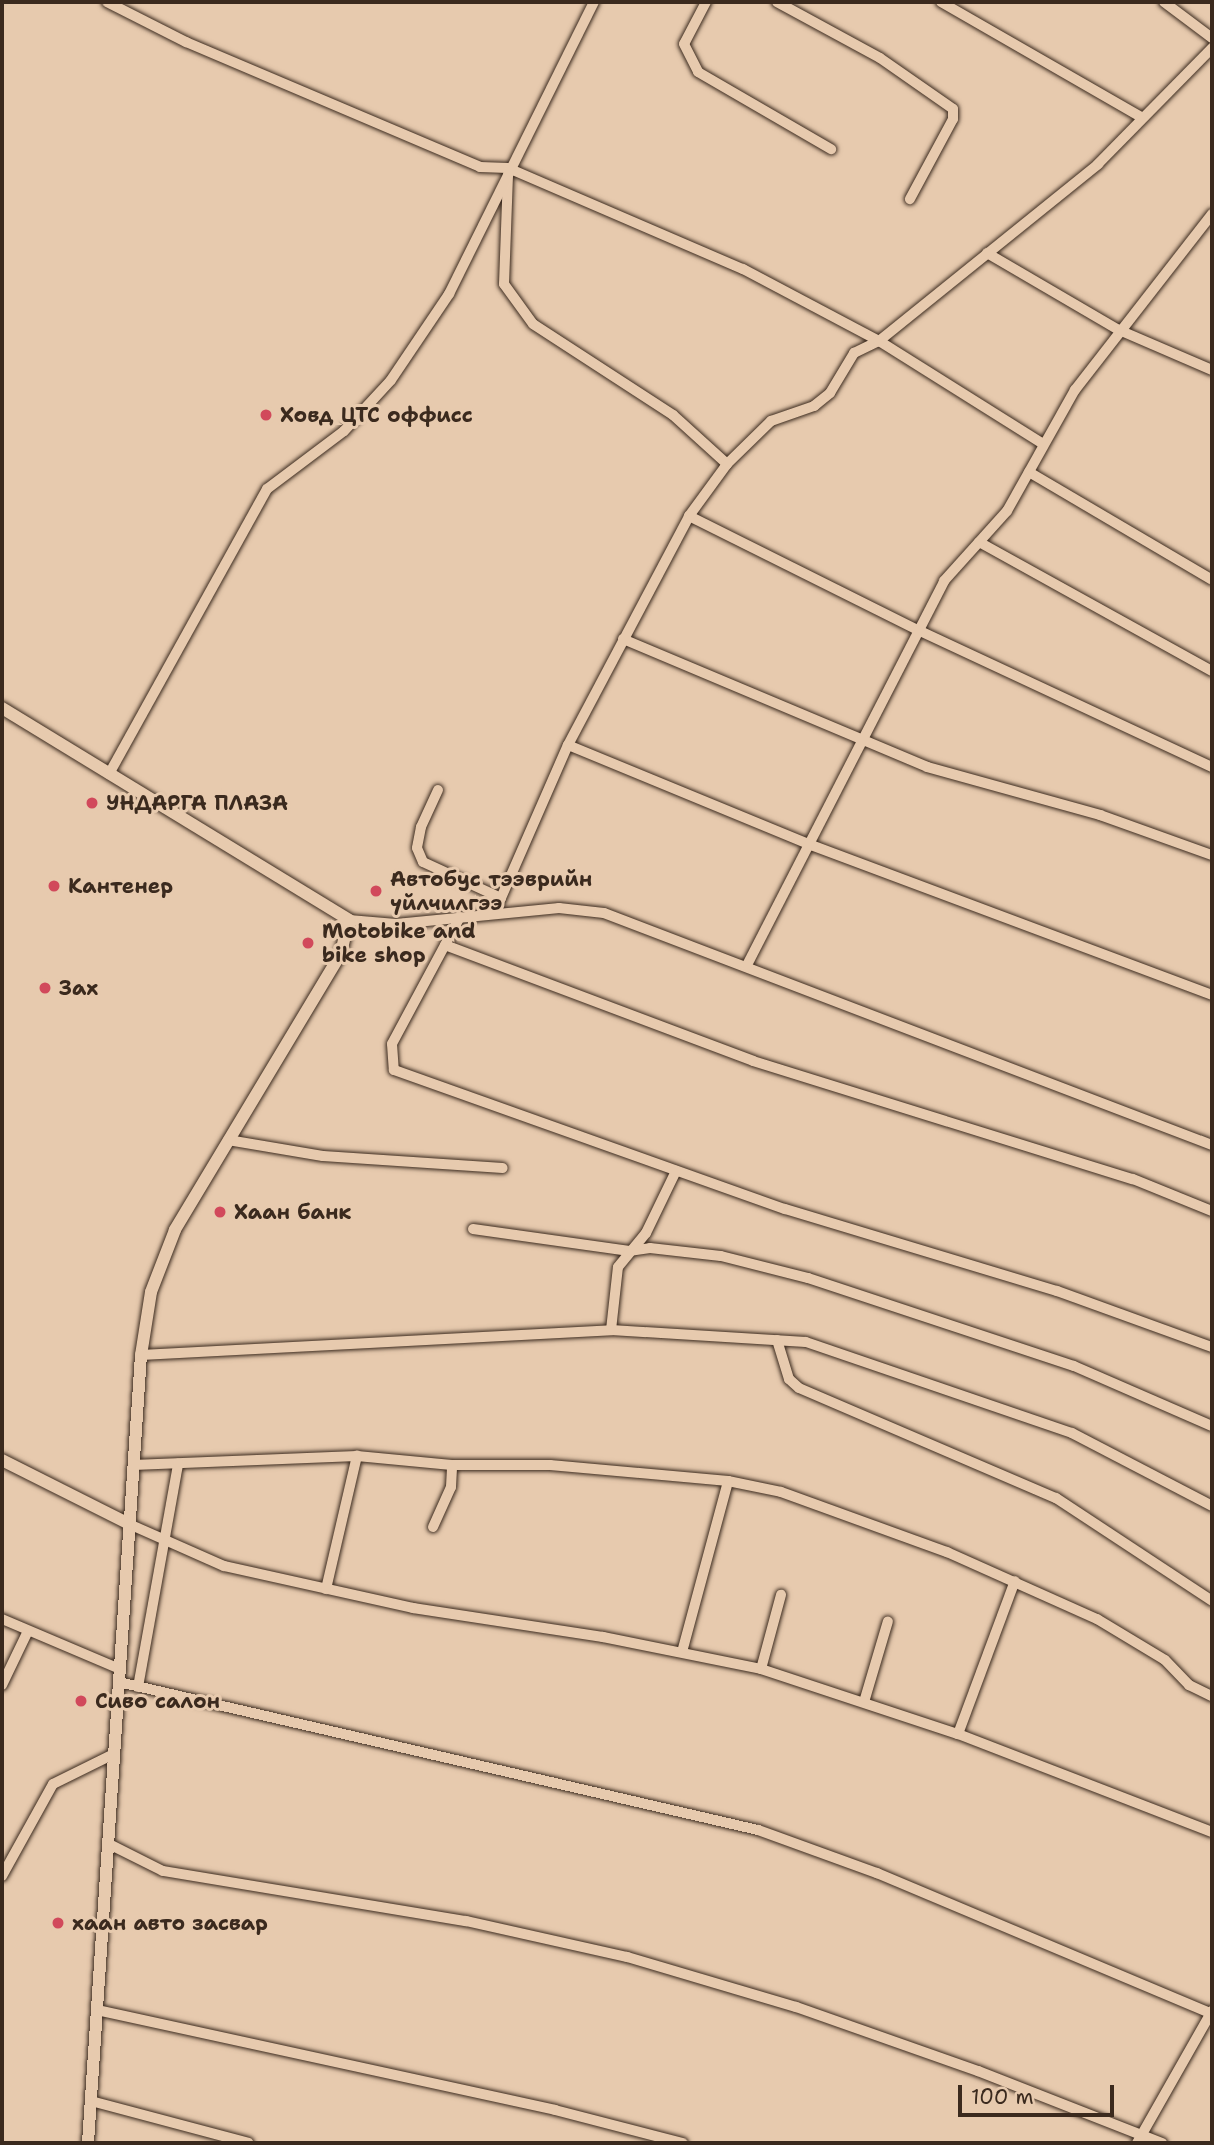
<!DOCTYPE html>
<html>
<head>
<meta charset="utf-8">
<style>
  body { margin:0 }
  #map { position:relative; width:1214px; height:2145px; overflow:hidden; background:#e7caae; font-family:"Shantell Sans",sans-serif }
  div>[style] { position:absolute }
  .roads { filter:drop-shadow(0 0 2px #3b2a1e) drop-shadow(0 0 2px #3b2a1e) }
  .minor>* { height:10px; margin:-5px; padding:0 5px; transform-origin:5px; border-radius:5px; background:#e7caae }
  .tertiary>* { height:12px; margin:-6px; padding:0 6px; transform-origin:6px; border-radius:6px; background:#e7caae }
  .dots>* { width:19px; height:19px; translate:-50% -50%; box-sizing:border-box; border:4px solid #e7caae; border-radius:50% }
  span { translate:-50% -50%; white-space:nowrap; text-align:center; line-height:1.15; -webkit-text-stroke:6px #e7caae; paint-order:stroke }
  .poi-label { font-size:21px; color:#3b2a1e; font-weight:700 }
  .left { translate:0 -50%; text-align:left }
  .frame { position:absolute; inset:0; border:4px solid #3b2a1e; pointer-events:none }
  .scale { position:absolute; left:958px; top:2085px; width:156px; height:32px; box-sizing:border-box; border:4px solid #3b2a1e; border-top:0; padding-left:9px; font-size:21px; line-height:24px; white-space:nowrap; color:#3b2a1e; -webkit-text-stroke:5px #e7caae; paint-order:stroke }
</style>
</head>
<body>
<div id="map">
  <div class="roads">
    <div class="minor">
      <div style="left:107px;top:2px;width:89px;rotate:26.9deg"></div>
      <div style="left:186px;top:42px;width:319px;rotate:23deg"></div>
      <div style="left:480px;top:167px;width:28px;rotate:2deg"></div>
      <div style="left:508px;top:168px;width:256px;rotate:23.3deg"></div>
      <div style="left:743px;top:269px;width:154px;rotate:27.9deg"></div>
      <div style="left:879px;top:341px;width:194px;rotate:32.1deg"></div>
      <div style="left:706px;top:2px;width:47px;rotate:117.6deg"></div>
      <div style="left:684px;top:44px;width:31px;rotate:63deg"></div>
      <div style="left:698px;top:72px;width:154px;rotate:30.1deg"></div>
      <div style="left:777px;top:2px;width:117px;rotate:28.5deg"></div>
      <div style="left:880px;top:58px;width:89px;rotate:34.9deg"></div>
      <div style="left:953px;top:109px;width:10px;rotate:90deg"></div>
      <div style="left:953px;top:119px;width:91px;rotate:118.3deg"></div>
      <div style="left:941px;top:2px;width:231px;rotate:29.9deg"></div>
      <div style="left:1164px;top:2px;width:60px;rotate:36.9deg"></div>
      <div style="left:508px;top:175px;width:109px;rotate:92.1deg"></div>
      <div style="left:504px;top:284px;width:49px;rotate:54.1deg"></div>
      <div style="left:533px;top:324px;width:167px;rotate:33deg"></div>
      <div style="left:673px;top:415px;width:73px;rotate:42.2deg"></div>
      <div style="left:987px;top:253px;width:153px;rotate:30.3deg"></div>
      <div style="left:1119px;top:330px;width:101px;rotate:23.3deg"></div>
      <div style="left:1029px;top:472px;width:212px;rotate:30.5deg"></div>
      <div style="left:689px;top:516px;width:258px;rotate:26.5deg"></div>
      <div style="left:920px;top:631px;width:322px;rotate:25deg"></div>
      <div style="left:979px;top:542px;width:266px;rotate:29deg"></div>
      <div style="left:623px;top:639px;width:330px;rotate:22.8deg"></div>
      <div style="left:927px;top:767px;width:180px;rotate:15.5deg"></div>
      <div style="left:1100px;top:815px;width:119px;rotate:19.7deg"></div>
      <div style="left:568px;top:745px;width:263px;rotate:22.4deg"></div>
      <div style="left:811px;top:845px;width:428px;rotate:20.5deg"></div>
      <div style="left:109px;top:774px;width:326px;rotate:-61deg"></div>
      <div style="left:267px;top:489px;width:96px;rotate:-37deg"></div>
      <div style="left:344px;top:431px;width:69px;rotate:-47.3deg"></div>
      <div style="left:391px;top:380px;width:104px;rotate:-56deg"></div>
      <div style="left:449px;top:294px;width:326px;rotate:-63.6deg"></div>
      <div style="left:438px;top:790px;width:41px;rotate:114.7deg"></div>
      <div style="left:421px;top:827px;width:21px;rotate:101deg"></div>
      <div style="left:417px;top:848px;width:15px;rotate:67deg"></div>
      <div style="left:423px;top:862px;width:86px;rotate:24.8deg"></div>
      <div style="left:494px;top:914px;width:184px;rotate:-66.4deg"></div>
      <div style="left:568px;top:745px;width:259px;rotate:-62.1deg"></div>
      <div style="left:689px;top:516px;width:64px;rotate:-53.8deg"></div>
      <div style="left:727px;top:464px;width:62px;rotate:-44.3deg"></div>
      <div style="left:771px;top:421px;width:46px;rotate:-19.2deg"></div>
      <div style="left:814px;top:406px;width:21px;rotate:-39deg"></div>
      <div style="left:830px;top:393px;width:47px;rotate:-59deg"></div>
      <div style="left:854px;top:353px;width:28px;rotate:-26deg"></div>
      <div style="left:879px;top:341px;width:282px;rotate:-38.9deg"></div>
      <div style="left:1098px;top:164px;width:163px;rotate:-45.5deg"></div>
      <div style="left:460px;top:917px;width:144px;rotate:118.2deg"></div>
      <div style="left:392px;top:1044px;width:26px;rotate:86deg"></div>
      <div style="left:394px;top:1070px;width:415px;rotate:19.6deg"></div>
      <div style="left:785px;top:1209px;width:284px;rotate:16.8deg"></div>
      <div style="left:1057px;top:1291px;width:165px;rotate:19.9deg"></div>
      <div style="left:349px;top:920px;width:47px;rotate:4.9deg"></div>
      <div style="left:396px;top:924px;width:164px;rotate:-5.6deg"></div>
      <div style="left:559px;top:908px;width:45px;rotate:6.3deg"></div>
      <div style="left:604px;top:913px;width:651px;rotate:20.89deg"></div>
      <div style="left:445px;top:945px;width:329px;rotate:20.6deg"></div>
      <div style="left:753px;top:1061px;width:398px;rotate:17.3deg"></div>
      <div style="left:1133px;top:1179px;width:85px;rotate:22.1deg"></div>
      <div style="left:747px;top:965px;width:432px;rotate:-62.8deg"></div>
      <div style="left:944px;top:581px;width:94px;rotate:-48deg"></div>
      <div style="left:1007px;top:511px;width:139px;rotate:-60.7deg"></div>
      <div style="left:1075px;top:390px;width:223px;rotate:-52.1deg"></div>
      <div style="left:228px;top:1140px;width:96px;rotate:9.6deg"></div>
      <div style="left:323px;top:1156px;width:180px;rotate:3.8deg"></div>
      <div style="left:473px;top:1229px;width:158px;rotate:8deg"></div>
      <div style="left:629px;top:1251px;width:21px;rotate:-8deg"></div>
      <div style="left:650px;top:1248px;width:71px;rotate:6.4deg"></div>
      <div style="left:721px;top:1256px;width:90px;rotate:14.2deg"></div>
      <div style="left:808px;top:1278px;width:280px;rotate:18.3deg"></div>
      <div style="left:1074px;top:1366px;width:150px;rotate:23.5deg"></div>
      <div style="left:611px;top:1330px;width:63px;rotate:-83.7deg"></div>
      <div style="left:618px;top:1267px;width:44px;rotate:-50.5deg"></div>
      <div style="left:646px;top:1233px;width:69px;rotate:-64.2deg"></div>
      <div style="left:777px;top:1340px;width:41px;rotate:72.9deg"></div>
      <div style="left:789px;top:1379px;width:13px;rotate:42deg"></div>
      <div style="left:799px;top:1388px;width:280px;rotate:23.2deg"></div>
      <div style="left:1056px;top:1498px;width:187px;rotate:33.4deg"></div>
      <div style="left:141px;top:1355px;width:471px;rotate:-3deg"></div>
      <div style="left:611px;top:1330px;width:195px;rotate:3.5deg"></div>
      <div style="left:806px;top:1342px;width:281px;rotate:18.9deg"></div>
      <div style="left:1072px;top:1433px;width:158px;rotate:27.5deg"></div>
      <div style="left:133px;top:1465px;width:224px;rotate:-2.3deg"></div>
      <div style="left:357px;top:1456px;width:95px;rotate:5.4deg"></div>
      <div style="left:452px;top:1465px;width:98px"></div>
      <div style="left:550px;top:1465px;width:179px;rotate:5.1deg"></div>
      <div style="left:728px;top:1481px;width:54px;rotate:11.7deg"></div>
      <div style="left:781px;top:1492px;width:177px;rotate:19.9deg"></div>
      <div style="left:947px;top:1552px;width:164px;rotate:24.1deg"></div>
      <div style="left:1097px;top:1619px;width:79px;rotate:31.1deg"></div>
      <div style="left:1165px;top:1660px;width:35px;rotate:46deg"></div>
      <div style="left:1189px;top:1685px;width:25px;rotate:26deg"></div>
      <div style="left:129px;top:1524px;width:104px;rotate:23.9deg"></div>
      <div style="left:224px;top:1566px;width:194px;rotate:12.5deg"></div>
      <div style="left:413px;top:1608px;width:192px;rotate:8.7deg"></div>
      <div style="left:603px;top:1637px;width:161px;rotate:11.4deg"></div>
      <div style="left:761px;top:1669px;width:207px;rotate:18.3deg"></div>
      <div style="left:958px;top:1734px;width:272px;rotate:21.1deg"></div>
      <div style="left:433px;top:1527px;width:44px;rotate:-65.8deg"></div>
      <div style="left:451px;top:1487px;width:22px;rotate:-87deg"></div>
      <div style="left:326px;top:1589px;width:137px;rotate:-76.9deg"></div>
      <div style="left:2px;top:1619px;width:128px;rotate:23deg"></div>
      <div style="left:682px;top:1652px;width:177px;rotate:-74.9deg"></div>
      <div style="left:761px;top:1669px;width:77px;rotate:-74.9deg"></div>
      <div style="left:119px;top:1682px;width:656px;rotate:13.04deg"></div>
      <div style="left:758px;top:1830px;width:127px;rotate:19.9deg"></div>
      <div style="left:877px;top:1873px;width:363px;rotate:22.8deg"></div>
      <div style="left:2px;top:1685px;width:60px;rotate:-64.3deg"></div>
      <div style="left:138px;top:1687px;width:227px;rotate:-79.8deg"></div>
      <div style="left:864px;top:1702px;width:84px;rotate:-73.5deg"></div>
      <div style="left:958px;top:1734px;width:163px;rotate:-69.6deg"></div>
      <div style="left:109px;top:1844px;width:60px;rotate:26.6deg"></div>
      <div style="left:163px;top:1871px;width:307px;rotate:9.4deg"></div>
      <div style="left:466px;top:1921px;width:165px;rotate:12.6deg"></div>
      <div style="left:627px;top:1957px;width:176px;rotate:16.5deg"></div>
      <div style="left:796px;top:2007px;width:193px;rotate:19.4deg"></div>
      <div style="left:978px;top:2071px;width:198px;rotate:21.4deg"></div>
      <div style="left:2px;top:1876px;width:105px;rotate:-61deg"></div>
      <div style="left:53px;top:1784px;width:66px;rotate:-26.2deg"></div>
      <div style="left:97px;top:2010px;width:469px;rotate:12.3deg"></div>
      <div style="left:555px;top:2110px;width:132px;rotate:14.5deg"></div>
      <div style="left:91px;top:2101px;width:163px;rotate:14.9deg"></div>
      <div style="left:1137px;top:2143px;width:152px;rotate:-60.4deg"></div>
    </div>
    <div class="tertiary">
      <div style="left:2px;top:708px;width:407px;rotate:31.4deg"></div>
      <div style="left:349px;top:920px;width:36px;rotate:104deg"></div>
      <div style="left:340px;top:955px;width:321px;rotate:121deg"></div>
      <div style="left:175px;top:1230px;width:66px;rotate:111.2deg"></div>
      <div style="left:151px;top:1292px;width:64px;rotate:99deg"></div>
      <div style="left:141px;top:1355px;width:790px;rotate:93.85deg"></div>
      <div style="left:2px;top:1460px;width:142px;rotate:26.7deg"></div>
    </div>
  </div>
  <div class="dots">
    <div style="left:266px;top:415px;background:#d1495b"></div>
    <div style="left:92px;top:803px;background:#d1495b"></div>
    <div style="left:54px;top:886px;background:#d1495b"></div>
    <div style="left:376px;top:891px;background:#d1495b"></div>
    <div style="left:308px;top:943px;background:#d1495b"></div>
    <div style="left:45px;top:988px;background:#d1495b"></div>
    <div style="left:220px;top:1212px;background:#d1495b"></div>
    <div style="left:81px;top:1701px;background:#d1495b"></div>
    <div style="left:58px;top:1923px;background:#d1495b"></div>
  </div>
  <div class="poi-label">
    <span class="left" style="left:280px;top:415px">Ховд ЦТС оффисс</span>
    <span class="left" style="left:106px;top:803px">УНДАРГА ПЛАЗА</span>
    <span class="left" style="left:390px;top:891px">Автобус тээврийн<br>үйлчилгээ</span>
    <span class="left" style="left:68px;top:886px">Кантенер</span>
    <span class="left" style="left:322px;top:943px">Motobike and<br>bike shop</span>
    <span class="left" style="left:59px;top:988px">Зах</span>
    <span class="left" style="left:234px;top:1212px">Хаан банк</span>
    <span class="left" style="left:95px;top:1701px">Сиво салон</span>
    <span class="left" style="left:72px;top:1923px">хаан авто засвар</span>
  </div>
  <div class="frame"></div>
  <div class="scale">100 m</div>
</div>
</body>
</html>
